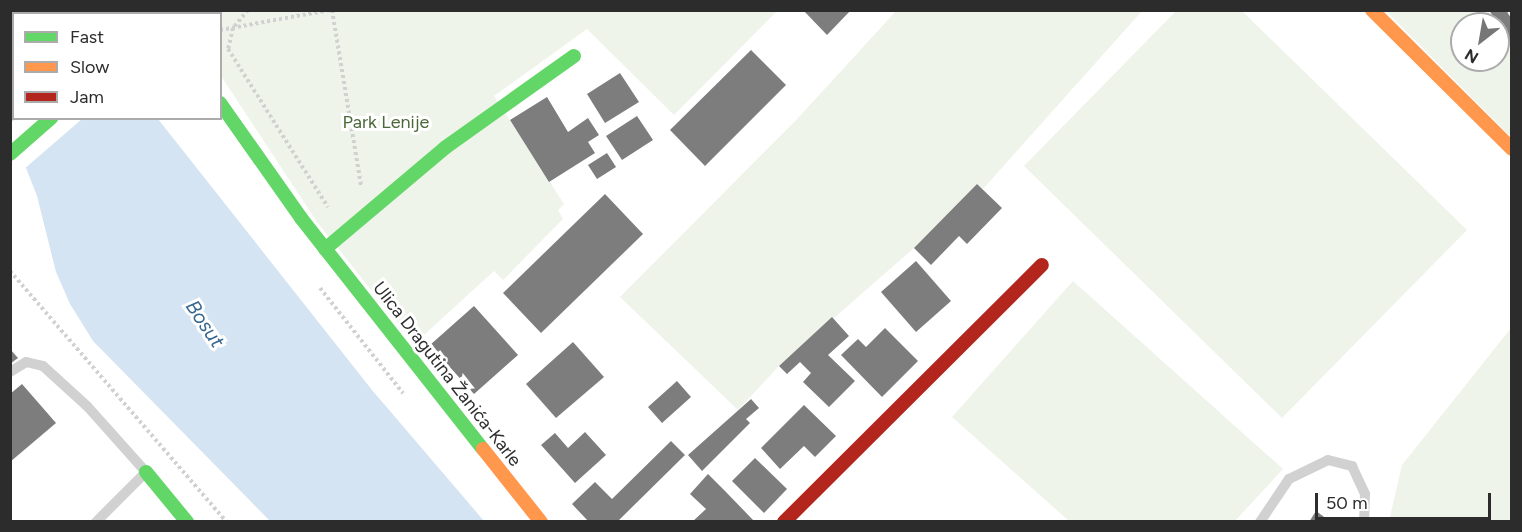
<!DOCTYPE html>
<html>
<head>
<meta charset="utf-8">
<style>
  body { margin:0 }
  #map { position:relative; width:1522px; height:532px; overflow:hidden; background:#fff; font-family:Figtree,sans-serif }
  div>[style] { position:absolute }
  .green>* { inset:0; background:#eef4ea }
  .water>* { inset:0; background:#d5e4f2 }
  .pier>* { inset:0; background:#fff }
  .building>* { inset:0; background:#7d7d7d }
  .path>* { height:4px; margin-top:-2px; transform-origin:0; background:repeating-linear-gradient(90deg,#d1d1d1 0 3px,transparent 0 6px) }
  .lane>* { height:10px; margin:-5px; padding:0 5px; transform-origin:5px; border-radius:5px; background:#d1d1d1 }
  .fast>* { height:14px; margin:-7px; padding:0 7px; transform-origin:7px; border-radius:7px; background:#63d668 }
  .slow>* { height:14px; margin:-7px; padding:0 7px; transform-origin:7px; border-radius:7px; background:#ff974d }
  .jam>* { height:14px; margin:-7px; padding:0 7px; transform-origin:7px; border-radius:7px; background:#b3261e }
  span { translate:-50% -50%; white-space:nowrap; text-align:center; line-height:1.15; -webkit-text-stroke:6px #fff; paint-order:stroke }
  .park-label { font-size:18px; color:#4b6838 }
  .street-label { font-size:18px; color:#2c2c2c }
  .water-label { font-size:20px; color:#386790; font-style:italic }
  .frame { position:absolute; inset:0; border:12px solid #2c2c2c; pointer-events:none }
  .legend { position:absolute; left:12px; top:12px; width:210px; height:108px; box-sizing:border-box; background:#fff; border:2px solid #ababab; margin:0; padding:8px 10px; list-style:none; font-size:18px; color:#2c2c2c }
  .legend li { display:flex; align-items:center; gap:12px; height:30px }
  .legend b { width:30px; border:2px solid #ababab }
  .north { position:absolute; left:1450px; top:12px; width:60px; height:60px; box-sizing:border-box; background:#fff; border:2px solid #ababab; border-radius:50%; rotate:211deg; font-size:16px; font-weight:700; line-height:24px; text-align:center; color:#2c2c2c }
  .north::after { content:''; display:block; margin:auto; width:21px; height:27px; background:#767676; clip-path:polygon(50% 0,100% 100%,50% 72%,0 100%) }
  .scale { position:absolute; left:1315px; top:493px; width:176px; height:27px; box-sizing:border-box; border:3px solid #2c2c2c; border-top:0; padding-left:8px; font-size:18px; line-height:21px; white-space:nowrap; color:#2c2c2c; -webkit-text-stroke:4px #fff; paint-order:stroke }
</style>
</head>
<body>
<div id="map">
  <div class="green">
    <div style="clip-path:polygon(214px 10px,777px 11px,674px 115px,587px 29px,494px 96px,564px 204px,558px 210px,563px 219px,503px 280px,494px 271px,414px 344px,317px 222px,221px 76px,220px 14px,211px 14px)"></div>
    <div style="clip-path:polygon(896px 11px,1142px 11px,983px 189px,977px 184px,914px 248px,779px 366px,738px 410px,620px 297px,798px 118px)"></div>
    <div style="clip-path:polygon(1176px 11px,1242px 11px,1467px 230px,1282px 418px,1024px 166px)"></div>
    <div style="clip-path:polygon(evenodd,1386px 11px,1511px 11px,1511px 137px,1386px 11px,1462px 24px,1498px 24px,1498px 60px,1462px 60px,1462px 24px)"></div>
    <div style="clip-path:polygon(1073px 281px,1283px 469px,1235px 521px,1069px 521px,952px 417px)"></div>
    <div style="clip-path:polygon(1511px 328px,1511px 521px,1389px 521px,1402px 465px)"></div>
  </div>
  <div class="water">
    <div style="clip-path:polygon(11px 11px,72px 11px,14px 14px,14px 118px,158px 119px,372px 390px,484px 521px,270px 521px,93px 341px,70px 304px,56px 272px,37px 196px,26px 168px,11px 151px)"></div>
  </div>
  <div class="pier">
    <div style="clip-path:polygon(15px 119px,82px 119px,23px 170px,10px 156px,11px 123px)"></div>
  </div>
  <div class="building">
    <div style="clip-path:polygon(803px 10px,851px 10px,827px 35px)"></div>
    <div style="clip-path:polygon(1489px 10px,1506px 10px,1512px 20px,1512px 45px)"></div>
    <div style="clip-path:polygon(751px 50px,786px 85px,705px 166px,670px 130px)"></div>
    <div style="clip-path:polygon(620px 73px,639px 102px,605px 123px,587px 94px)"></div>
    <div style="clip-path:polygon(547px 97px,568px 132px,588px 118px,599px 135px,588px 142px,595px 153px,549px 182px,510px 120px)"></div>
    <div style="clip-path:polygon(637px 116px,653px 140px,622px 160px,606px 136px)"></div>
    <div style="clip-path:polygon(607px 153px,616px 167px,597px 179px,588px 165px)"></div>
    <div style="clip-path:polygon(977px 184px,1002px 208px,967px 244px,959px 236px,931px 265px,914px 248px)"></div>
    <div style="clip-path:polygon(605px 194px,643px 234px,541px 333px,503px 293px)"></div>
    <div style="clip-path:polygon(916px 261px,951px 301px,916px 332px,881px 292px)"></div>
    <div style="clip-path:polygon(474px 306px,518px 355px,474px 394px,430px 345px)"></div>
    <div style="clip-path:polygon(832px 317px,849px 336px,828px 355px,855px 381px,829px 407px,803px 382px,811px 373px,800px 362px,787px 374px,779px 366px)"></div>
    <div style="clip-path:polygon(885px 328px,918px 361px,882px 397px,841px 355px,858px 339px,866px 347px)"></div>
    <div style="clip-path:polygon(573px 342px,604px 377px,556px 418px,526px 384px)"></div>
    <div style="clip-path:polygon(10px 349px,18px 358px,10px 364px)"></div>
    <div style="clip-path:polygon(677px 381px,691px 397px,662px 423px,648px 407px)"></div>
    <div style="clip-path:polygon(22px 384px,56px 423px,10px 462px,10px 394px)"></div>
    <div style="clip-path:polygon(751px 399px,759px 408px,746px 419px,750px 423px,702px 471px,688px 455px)"></div>
    <div style="clip-path:polygon(804px 405px,836px 436px,815px 457px,804px 446px,780px 469px,761px 448px)"></div>
    <div style="clip-path:polygon(585px 432px,606px 455px,575px 483px,541px 445px,555px 433px,568px 448px)"></div>
    <div style="clip-path:polygon(671px 441px,685px 455px,617px 522px,589px 522px,572px 504px,595px 482px,612px 499px)"></div>
    <div style="clip-path:polygon(755px 458px,787px 489px,764px 513px,732px 481px)"></div>
    <div style="clip-path:polygon(708px 474px,724px 490px,755px 522px,692px 522px,706px 509px,690px 494px)"></div>
    <div style="clip-path:polygon(1316px 511px,1331px 522px,1309px 522px)"></div>
  </div>
  <div class="path">
    <div style="left:116px;top:10px;width:4px;rotate:90deg"></div>
    <div style="left:248px;top:10px;width:23px;rotate:130deg"></div>
    <div style="left:233px;top:28px;width:22px;rotate:103deg"></div>
    <div style="left:228px;top:49px;width:187px;rotate:57.7deg"></div>
    <div style="left:332px;top:10px;width:178px;rotate:80.6deg"></div>
    <div style="left:220px;top:30px;width:112px;rotate:-10.3deg"></div>
    <div style="left:10px;top:271px;width:332px;rotate:49.2deg"></div>
    <div style="left:320px;top:288px;width:134px;rotate:51.7deg"></div>
  </div>
  <div class="lane">
    <div style="left:10px;top:372px;width:19px;rotate:-32deg"></div>
    <div style="left:26px;top:362px;width:17px;rotate:13deg"></div>
    <div style="left:43px;top:366px;width:59px;rotate:42.3deg"></div>
    <div style="left:87px;top:406px;width:89px;rotate:48.2deg"></div>
    <div style="left:146px;top:472px;width:71px;rotate:135deg"></div>
    <div style="left:1260px;top:522px;width:52px;rotate:-56deg"></div>
    <div style="left:1289px;top:479px;width:43px;rotate:-26deg"></div>
    <div style="left:1328px;top:460px;width:25px;rotate:14deg"></div>
    <div style="left:1352px;top:466px;width:31px;rotate:65deg"></div>
    <div style="left:1365px;top:494px;width:28px;rotate:92deg"></div>
  </div>
  <div class="fast">
    <div style="left:220px;top:103px;width:141px;rotate:54.8deg"></div>
    <div style="left:301px;top:218px;width:294px;rotate:51.8deg"></div>
    <div style="left:10px;top:154px;width:55px;rotate:-41.3deg"></div>
    <div style="left:325px;top:249px;width:158px;rotate:-40.1deg"></div>
    <div style="left:446px;top:147px;width:157px;rotate:-35.4deg"></div>
    <div style="left:146px;top:472px;width:65px;rotate:50.6deg"></div>
  </div>
  <div class="slow">
    <div style="left:1372px;top:10px;width:197px;rotate:44.8deg"></div>
    <div style="left:174px;top:14px;width:6px;rotate:-45deg"></div>
    <div style="left:483px;top:449px;width:93px;rotate:51.5deg"></div>
  </div>
  <div class="jam">
    <div style="left:784px;top:522px;width:364px;rotate:-44.9deg"></div>
  </div>
  <div class="park-label">
    <span style="left:386px;top:122px">Park Lenije</span>
  </div>
  <div class="street-label">
    <span style="left:447px;top:374px;rotate:52deg">Ulica Dragutina Žanića-Karle</span>
  </div>
  <div class="water-label">
    <span style="left:205px;top:324px;rotate:56deg">Bosut</span>
  </div>
  <div class="frame"></div>
  <ul class="legend">
  <li><b style="height:8px;background:#63d668"></b>Fast</li>
  <li><b style="height:8px;background:#ff974d"></b>Slow</li>
  <li><b style="height:8px;background:#b3261e"></b>Jam</li>
  </ul>
  <div class="north">N</div>
  <div class="scale">50 m</div>
</div>
</body>
</html>
